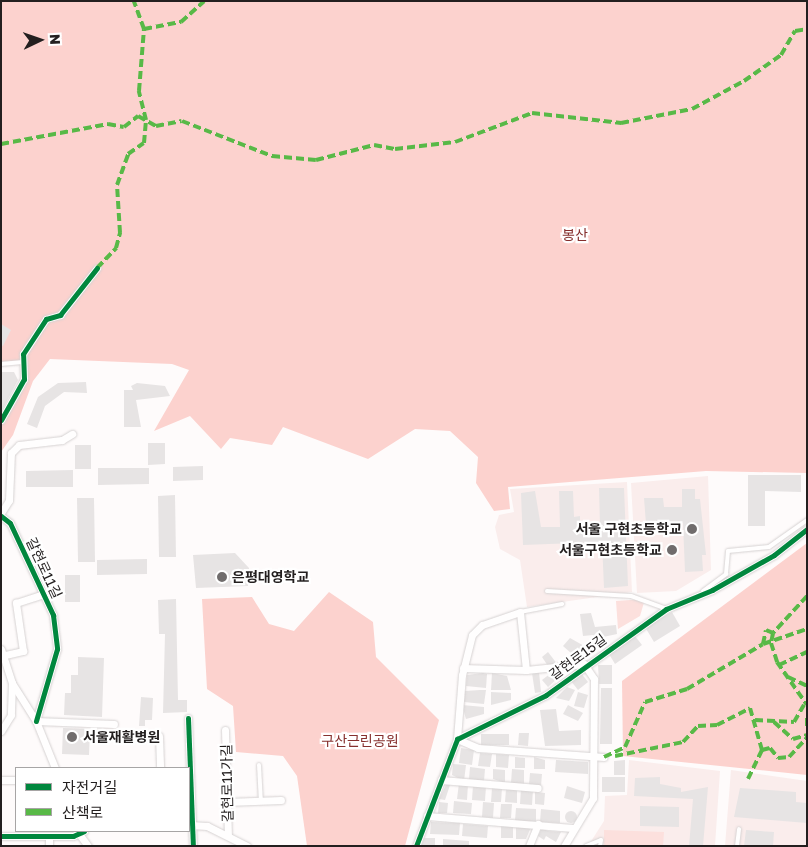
<!DOCTYPE html>
<html>
<head>
<meta charset="utf-8">
<style>
  body { margin:0 }
  #map { position:relative; width:808px; height:847px; overflow:hidden; background:#fefbfb; font-family:"Golos Text","Noto Sans KR",sans-serif }
  div>[style] { position:absolute }
  .built>* { inset:0; background:#faedec }
  .green>* { inset:0; background:#fce0dd }
  .forest>* { inset:0; background:#fcd2ce }
  .building>* { inset:0; background:#e7e4e4 }
  .round { border-radius:50% }
  .roads { filter:drop-shadow(0 0 1px #d6d2d2) drop-shadow(0 0 1px #d6d2d2) }
  .service>* { height:4px; margin:-2px; padding:0 2px; transform-origin:2px; border-radius:2px; background:#fffefe }
  .minor>* { height:7px; margin:-3.5px; padding:0 3.5px; transform-origin:3.5px; border-radius:3.5px; background:#fffefe }
  .quiet>* { height:4px; margin-top:-2px; transform-origin:0; background:repeating-linear-gradient(90deg,#58b947 0 8px,transparent 0 12px) }
  .cycleway>* { height:5px; margin:-2.5px; padding:0 2.5px; transform-origin:2.5px; border-radius:2.5px; background:#00873e }
  .dots>* { width:14px; height:14px; translate:-50% -50%; box-sizing:border-box; border:2px solid #fff; border-radius:50% }
  span { translate:-50% -50%; white-space:nowrap; text-align:center; line-height:1.15; -webkit-text-stroke:4.5px #fff; paint-order:stroke }
  .park-label { font-size:14px; color:#86302e }
  .poi-label { font-size:14px; color:#231f1f; font-weight:700 }
  .right { translate:-100% -50%; text-align:right }
  .left { translate:0 -50%; text-align:left }
  .street-label { font-size:14px; color:#231f1f }
  .frame { position:absolute; inset:0; border:2px solid #231f1f; pointer-events:none }
  .legend { position:absolute; left:15px; top:767px; width:175px; height:65px; box-sizing:border-box; background:#fff; border:1px solid #a7a5a5; margin:0; padding:6px 9px; list-style:none; font-size:15px; color:#231f1f }
  .legend li { display:flex; align-items:center; gap:10px; height:25px }
  .legend b { width:25px; border:1px solid #a7a5a5 }
  .north { position:absolute; left:15px; top:15px; width:50px; height:50px; -webkit-text-stroke:4px #fff; paint-order:stroke; rotate:87deg; font-size:14px; font-weight:700; line-height:20px; text-align:center; color:#231f1f }
  .north::after { content:''; display:block; margin:auto; width:18px; height:22px; background:#231f1f; clip-path:polygon(50% 0,100% 100%,50% 72%,0 100%) }
</style>
</head>
<body>
<div id="map">
  <div class="built">
    <div style="clip-path:polygon(708px 476px,711px 570px,676px 591px,637px 593px,631px 483px)"></div>
    <div style="clip-path:polygon(627px 482px,632px 592px,527px 607px,520px 560px,500px 549px,495px 527px,499px 515px,514px 512px,510px 489px)"></div>
    <div style="clip-path:polygon(629px 760px,720px 771px,715px 846px,588px 846px,604px 821px,605px 796px,627px 795px)"></div>
    <div style="clip-path:polygon(731px 770px,807px 781px,807px 846px,725px 846px)"></div>
  </div>
  <div class="green">
    <div style="clip-path:polygon(645px 599px,640px 616px,618px 629px,616px 601px)"></div>
    <div style="clip-path:polygon(604px 830px,664px 832px,663px 846px,604px 846px)"></div>
  </div>
  <div class="forest">
    <div style="clip-path:polygon(1px 1px,807px 1px,807px 473px,706px 471px,508px 487px,510px 509px,494px 511px,476px 483px,478px 457px,450px 431px,415px 429px,368px 459px,283px 427px,272px 445px,230px 438px,221px 449px,190px 416px,154px 431px,189px 370px,172px 364px,50px 359px,33px 381px,13px 435px,1px 452px,2px 424px,27px 379px,19px 361px,1px 362px)"></div>
    <div style="clip-path:polygon(807px 543px,807px 775px,623px 756px,622px 681px)"></div>
    <div style="clip-path:polygon(329px 592px,373px 622px,376px 657px,439px 720px,405px 846px,307px 846px,297px 776px,283px 756px,236px 752px,233px 706px,207px 689px,202px 599px,252px 597px,269px 624px,294px 631px)"></div>
  </div>
  <div class="building">
    <div style="clip-path:polygon(1px 324px,11px 330px,3px 346px,1px 345px)"></div>
    <div style="clip-path:polygon(1px 372px,14px 372px,18px 380px,1px 412px)"></div>
    <div style="clip-path:polygon(86px 382px,87px 393px,64px 392px,45px 406px,37px 428px,27px 424px,38px 397px,58px 383px)"></div>
    <div style="clip-path:polygon(137px 383px,165px 386px,170px 396px,136px 400px,141px 427px,124px 427px,124px 390px,133px 390px,131px 386px)"></div>
    <div style="clip-path:polygon(148px 443px,165px 443px,165px 464px,148px 465px)"></div>
    <div style="clip-path:polygon(75px 445px,91px 445px,91px 469px,75px 469px)"></div>
    <div style="clip-path:polygon(203px 466px,203px 480px,173px 481px,173px 467px)"></div>
    <div style="clip-path:polygon(98px 468px,149px 468px,149px 484px,98px 485px)"></div>
    <div style="clip-path:polygon(73px 470px,73px 487px,26px 487px,26px 471px)"></div>
    <div style="clip-path:polygon(748px 475px,801px 475px,801px 492px,765px 491px,765px 526px,748px 526px)"></div>
    <div style="clip-path:polygon(599px 488px,624px 488px,628px 586px,604px 588px,602px 542px,523px 545px,521px 493px,535px 491px,541px 527px,560px 527px,559px 491px,573px 491px,574px 517px,580px 516px,580px 526px,600px 526px)"></div>
    <div style="clip-path:polygon(682px 489px,695px 489px,695px 499px,700px 499px,706px 555px,702px 555px,703px 571px,685px 572px,683px 523px,646px 524px,644px 498px,663px 498px,664px 507px,682px 507px)"></div>
    <div style="clip-path:polygon(175px 495px,176px 557px,159px 557px,158px 496px)"></div>
    <div style="clip-path:polygon(77px 498px,94px 498px,95px 562px,78px 562px)"></div>
    <div style="clip-path:polygon(235px 553px,249px 568px,248px 586px,196px 588px,193px 555px)"></div>
    <div style="clip-path:polygon(147px 559px,147px 574px,97px 575px,97px 560px)"></div>
    <div style="clip-path:polygon(65px 575px,80px 575px,80px 602px,65px 602px)"></div>
    <div style="clip-path:polygon(176px 599px,178px 700px,187px 700px,187px 712px,163px 713px,165px 634px,159px 634px,158px 600px)"></div>
    <div style="clip-path:polygon(672px 612px,680px 626px,654px 642px,645px 627px)"></div>
    <div style="clip-path:polygon(591px 613px,595px 627px,616px 625px,617px 634px,594px 639px,593px 635px,583px 636px,580px 614px)"></div>
    <div style="clip-path:polygon(635px 636px,642px 645px,615px 664px,609px 654px)"></div>
    <div style="clip-path:polygon(570px 638px,586px 647px,590px 653px,580px 661px,563px 646px)"></div>
    <div style="clip-path:polygon(548px 652px,558px 665px,548px 666px,542px 657px)"></div>
    <div style="clip-path:polygon(78px 657px,104px 658px,102px 717px,64px 715px,65px 693px,71px 693px,71px 675px,78px 675px)"></div>
    <div style="clip-path:polygon(598px 665px,612px 665px,612px 684px,599px 684px)"></div>
    <div style="clip-path:polygon(555px 670px,560px 676px,548px 687px,542px 680px)"></div>
    <div style="clip-path:polygon(539px 672px,541px 692px,535px 693px,532px 673px)"></div>
    <div style="clip-path:polygon(483px 673px,487px 674px,486px 688px,466px 686px,467px 675px)"></div>
    <div style="clip-path:polygon(492px 673px,507px 676px,511px 690px,491px 690px)"></div>
    <div style="clip-path:polygon(581px 673px,588px 682px,578px 690px,571px 681px)"></div>
    <div style="clip-path:polygon(567px 687px,575px 690px,569px 701px,556px 698px)"></div>
    <div style="clip-path:polygon(601px 688px,612px 688px,612px 744px,600px 744px)"></div>
    <div style="clip-path:polygon(480px 690px,486px 690px,484px 704px,464px 702px,465px 691px)"></div>
    <div style="clip-path:polygon(491px 692px,511px 693px,511px 700px,491px 705px)"></div>
    <div style="clip-path:polygon(578px 692px,588px 695px,584px 708px,574px 706px)"></div>
    <div style="clip-path:polygon(141px 697px,153px 698px,152px 720px,145px 720px,145px 726px,139px 726px)"></div>
    <div style="clip-path:polygon(462px 705px,484px 707px,484px 714px,466px 719px)"></div>
    <div style="clip-path:polygon(568px 705px,583px 713px,578px 721px,563px 714px)"></div>
    <div style="clip-path:polygon(556px 709px,559px 731px,581px 730px,581px 745px,545px 746px,540px 710px)"></div>
    <div style="clip-path:polygon(63px 728px,90px 729px,89px 755px,62px 754px)"></div>
    <div style="clip-path:polygon(519px 733px,529px 733px,528px 746px,518px 745px)"></div>
    <div style="clip-path:polygon(481px 734px,509px 734px,509px 745px,481px 745px)"></div>
    <div style="clip-path:polygon(461px 748px,474px 750px,472px 765px,459px 763px)"></div>
    <div style="clip-path:polygon(480px 753px,492px 754px,490px 767px,478px 766px)"></div>
    <div style="clip-path:polygon(496px 754px,509px 755px,508px 768px,496px 767px)"></div>
    <div style="clip-path:polygon(515px 757px,525px 758px,525px 768px,515px 768px)"></div>
    <div style="clip-path:polygon(534px 757px,545px 760px,545px 769px,534px 769px)"></div>
    <div style="clip-path:polygon(556px 760px,588px 762px,588px 774px,555px 772px)"></div>
    <div style="clip-path:polygon(625px 760px,625px 775px,614px 775px,614px 761px)"></div>
    <div style="clip-path:polygon(453px 764px,466px 765px,464px 781px,452px 775px)"></div>
    <div style="clip-path:polygon(470px 767px,485px 769px,484px 781px,469px 779px)"></div>
    <div style="clip-path:polygon(493px 769px,505px 770px,505px 783px,493px 779px)"></div>
    <div style="clip-path:polygon(512px 769px,524px 770px,524px 784px,511px 783px)"></div>
    <div style="clip-path:polygon(530px 773px,542px 774px,541px 786px,529px 785px)"></div>
    <div style="clip-path:polygon(602px 777px,625px 777px,625px 792px,602px 792px)"></div>
    <div style="clip-path:polygon(660px 777px,660px 784px,681px 788px,681px 792px,708px 787px,703px 846px,689px 846px,693px 799px,634px 796px,635px 778px)"></div>
    <div style="clip-path:polygon(459px 783px,468px 784px,467px 800px,457px 799px)"></div>
    <div style="clip-path:polygon(446px 785px,450px 785px,445px 800px,439px 799px)"></div>
    <div style="clip-path:polygon(473px 785px,486px 786px,485px 801px,472px 800px)"></div>
    <div style="clip-path:polygon(567px 786px,585px 792px,582px 803px,564px 798px)"></div>
    <div style="clip-path:polygon(492px 788px,502px 788px,501px 802px,491px 802px)"></div>
    <div style="clip-path:polygon(521px 788px,533px 789px,532px 805px,520px 804px)"></div>
    <div style="clip-path:polygon(740px 788px,796px 792px,796px 802px,807px 803px,807px 823px,734px 817px)"></div>
    <div style="clip-path:polygon(506px 789px,517px 789px,517px 803px,505px 802px)"></div>
    <div style="clip-path:polygon(535px 792px,545px 793px,544px 805px,535px 804px)"></div>
    <div style="clip-path:polygon(454px 801px,472px 803px,471px 814px,453px 813px)"></div>
    <div style="clip-path:polygon(439px 802px,448px 803px,447px 813px,438px 813px)"></div>
    <div style="clip-path:polygon(483px 802px,494px 803px,493px 818px,482px 817px)"></div>
    <div style="clip-path:polygon(501px 804px,512px 804px,511px 818px,500px 818px)"></div>
    <div style="clip-path:polygon(640px 806px,679px 807px,679px 827px,640px 826px)"></div>
    <div style="clip-path:polygon(516px 808px,536px 809px,536px 821px,515px 821px)"></div>
    <div style="clip-path:polygon(541px 809px,560px 811px,560px 823px,540px 822px)"></div>
    <div class="round" style="left:565px;top:811px;width:12px;height:12px"></div>
    <div style="clip-path:polygon(431px 822px,460px 823px,459px 835px,430px 834px)"></div>
    <div style="clip-path:polygon(463px 824px,488px 826px,487px 838px,462px 836px)"></div>
    <div style="clip-path:polygon(501px 826px,513px 826px,513px 838px,501px 838px)"></div>
    <div style="clip-path:polygon(516px 827px,531px 827px,526px 839px,516px 839px)"></div>
    <div style="clip-path:polygon(542px 828px,548px 831px,561px 832px,556px 842px,546px 836px,544px 840px,538px 836px)"></div>
    <div style="clip-path:polygon(746px 830px,774px 832px,773px 846px,744px 846px)"></div>
    <div style="clip-path:polygon(424px 838px,435px 838px,435px 846px,421px 846px)"></div>
    <div style="clip-path:polygon(443px 839px,469px 841px,469px 846px,443px 846px)"></div>
  </div>
  <div class="roads">
    <div class="service">
      <div style="left:1px;top:364px;width:22px;rotate:-5deg"></div>
      <div style="left:547px;top:591px;width:84px;rotate:3.4deg"></div>
      <div style="left:631px;top:596px;width:37px;rotate:20deg"></div>
      <div style="left:703px;top:591px;width:29px;rotate:-36deg"></div>
      <div style="left:726px;top:574px;width:23px;rotate:-85deg"></div>
      <div style="left:728px;top:551px;width:41px;rotate:-5.6deg"></div>
      <div style="left:769px;top:547px;width:47px;rotate:-35.4deg"></div>
      <div style="left:520px;top:612px;width:43px;rotate:-10.8deg"></div>
      <div style="left:259px;top:765px;width:35px;rotate:87deg"></div>
      <div style="left:586px;top:846px;width:16px;rotate:-22deg"></div>
      <div style="left:601px;top:840px;width:6px;rotate:99deg"></div>
      <div style="left:737px;top:846px;width:17px;rotate:-83deg"></div>
    </div>
    <div class="minor">
      <div style="left:1px;top:420px;width:47px;rotate:-60.7deg"></div>
      <div style="left:24px;top:379px;width:25px;rotate:-92deg"></div>
      <div style="left:23px;top:354px;width:42px;rotate:-56.7deg"></div>
      <div style="left:46px;top:319px;width:15px;rotate:-16deg"></div>
      <div style="left:60px;top:315px;width:60px;rotate:-51.8deg"></div>
      <div style="left:1px;top:513px;width:15px;rotate:-58deg"></div>
      <div style="left:9px;top:500px;width:47px;rotate:-87.6deg"></div>
      <div style="left:11px;top:453px;width:11px;rotate:-45deg"></div>
      <div style="left:19px;top:445px;width:43px;rotate:-6.6deg"></div>
      <div style="left:62px;top:440px;width:12px;rotate:-31deg"></div>
      <div style="left:1px;top:516px;width:11px;rotate:38deg"></div>
      <div style="left:10px;top:523px;width:102px;rotate:64.9deg"></div>
      <div style="left:53px;top:615px;width:34px;rotate:83deg"></div>
      <div style="left:57px;top:649px;width:75px;rotate:106.3deg"></div>
      <div style="left:1px;top:649px;width:36px;rotate:72deg"></div>
      <div style="left:12px;top:683px;width:32px;rotate:92deg"></div>
      <div style="left:11px;top:715px;width:19px;rotate:122deg"></div>
      <div style="left:1px;top:656px;width:23px;rotate:-13deg"></div>
      <div style="left:23px;top:651px;width:49px;rotate:-98.3deg"></div>
      <div style="left:16px;top:603px;width:28px;rotate:-18deg"></div>
      <div style="left:463px;top:668px;width:63px;rotate:1.8deg"></div>
      <div style="left:526px;top:670px;width:58px;rotate:-5.9deg"></div>
      <div style="left:584px;top:664px;width:18px;rotate:56deg"></div>
      <div style="left:594px;top:679px;width:119px;rotate:90.5deg"></div>
      <div style="left:593px;top:798px;width:56px;rotate:121.1deg"></div>
      <div style="left:526px;top:670px;width:58px;rotate:-95.9deg"></div>
      <div style="left:520px;top:612px;width:40px;rotate:161.1deg"></div>
      <div style="left:482px;top:625px;width:14px;rotate:135deg"></div>
      <div style="left:472px;top:635px;width:41px;rotate:104deg"></div>
      <div style="left:462px;top:675px;width:64px;rotate:94.5deg"></div>
      <div style="left:457px;top:739px;width:23px;rotate:23deg"></div>
      <div style="left:478px;top:748px;width:126px;rotate:4.1deg"></div>
      <div style="left:12px;top:683px;width:45px;rotate:57.7deg"></div>
      <div style="left:36px;top:721px;width:51px;rotate:68deg"></div>
      <div style="left:188px;top:718px;width:128px;rotate:87.8deg"></div>
      <div style="left:36px;top:721px;width:78px;rotate:2.2deg"></div>
      <div style="left:225px;top:730px;width:105px;rotate:88.4deg"></div>
      <div style="left:159px;top:736px;width:32px;rotate:88deg"></div>
      <div style="left:1px;top:780px;width:15px"></div>
      <div style="left:441px;top:780px;width:97px;rotate:4.7deg"></div>
      <div style="left:227px;top:802px;width:54px;rotate:-2.1deg"></div>
      <div style="left:427px;top:816px;width:146px;rotate:4.7deg"></div>
      <div style="left:190px;top:825px;width:17px;rotate:3deg"></div>
      <div style="left:207px;top:826px;width:45px;rotate:26.6deg"></div>
      <div style="left:77px;top:831px;width:19px;rotate:54deg"></div>
      <div style="left:1px;top:836px;width:72px"></div>
      <div style="left:73px;top:836px;width:12px;rotate:-24deg"></div>
      <div style="left:49px;top:846px;width:10px;rotate:-90deg"></div>
      <div style="left:416px;top:846px;width:115px;rotate:-69deg"></div>
      <div style="left:457px;top:739px;width:99px;rotate:-26.3deg"></div>
      <div style="left:546px;top:695px;width:148px;rotate:-35.6deg"></div>
      <div style="left:666px;top:609px;width:50px;rotate:-22.4deg"></div>
      <div style="left:712px;top:590px;width:71px;rotate:-29.4deg"></div>
      <div style="left:774px;top:555px;width:42px;rotate:-38.2deg"></div>
      <div style="left:529px;top:846px;width:24px;rotate:-68deg"></div>
    </div>
  </div>
  <div class="quiet">
    <div style="left:144px;top:29px;width:38px;rotate:-11deg"></div>
    <div style="left:181px;top:22px;width:31px;rotate:-42deg"></div>
    <div style="left:1px;top:144px;width:109px;rotate:-10.6deg"></div>
    <div style="left:108px;top:124px;width:16px;rotate:11deg"></div>
    <div style="left:124px;top:127px;width:18px;rotate:-38deg"></div>
    <div style="left:138px;top:116px;width:21px;rotate:29deg"></div>
    <div style="left:156px;top:126px;width:26px;rotate:-11deg"></div>
    <div style="left:182px;top:121px;width:97px;rotate:21.3deg"></div>
    <div style="left:272px;top:156px;width:44px;rotate:5.2deg"></div>
    <div style="left:316px;top:160px;width:60px;rotate:-14.5deg"></div>
    <div style="left:374px;top:145px;width:21px;rotate:11deg"></div>
    <div style="left:395px;top:149px;width:60px;rotate:-6.7deg"></div>
    <div style="left:455px;top:142px;width:82px;rotate:-20.6deg"></div>
    <div style="left:532px;top:113px;width:90px;rotate:6.4deg"></div>
    <div style="left:621px;top:123px;width:72px;rotate:-11.2deg"></div>
    <div style="left:692px;top:109px;width:59px;rotate:-28.3deg"></div>
    <div style="left:744px;top:81px;width:45px;rotate:-35.1deg"></div>
    <div style="left:781px;top:55px;width:28px;rotate:-60deg"></div>
    <div style="left:795px;top:31px;width:12px;rotate:-9deg"></div>
    <div style="left:97px;top:268px;width:28px;rotate:-46deg"></div>
    <div style="left:116px;top:248px;width:16px;rotate:-75deg"></div>
    <div style="left:120px;top:233px;width:48px;rotate:-93.6deg"></div>
    <div style="left:117px;top:185px;width:33px;rotate:-70deg"></div>
    <div style="left:128px;top:154px;width:19px;rotate:-35deg"></div>
    <div style="left:144px;top:143px;width:23px;rotate:-85deg"></div>
    <div style="left:146px;top:120px;width:30px;rotate:-104deg"></div>
    <div style="left:139px;top:91px;width:62px;rotate:-85.4deg"></div>
    <div style="left:144px;top:29px;width:30px;rotate:-110deg"></div>
    <div style="left:807px;top:596px;width:50px;rotate:132.6deg"></div>
    <div style="left:773px;top:633px;width:10px;rotate:101deg"></div>
    <div style="left:771px;top:643px;width:20px;rotate:72deg"></div>
    <div style="left:777px;top:662px;width:52px;rotate:55.1deg"></div>
    <div style="left:763px;top:644px;width:14px;rotate:-78deg"></div>
    <div style="left:766px;top:630px;width:8px;rotate:23deg"></div>
    <div style="left:779px;top:665px;width:31px;rotate:-25deg"></div>
    <div style="left:788px;top:677px;width:21px;rotate:25deg"></div>
    <div style="left:807px;top:718px;width:9px;rotate:90deg"></div>
    <div style="left:755px;top:720px;width:39px;rotate:3deg"></div>
    <div style="left:794px;top:722px;width:20px;rotate:-60deg"></div>
    <div style="left:774px;top:722px;width:25px;rotate:42deg"></div>
    <div style="left:793px;top:739px;width:15px;rotate:-16deg"></div>
    <div style="left:762px;top:750px;width:8px;rotate:-14deg"></div>
    <div style="left:770px;top:748px;width:13px;rotate:51deg"></div>
    <div style="left:778px;top:758px;width:11px;rotate:-5deg"></div>
    <div style="left:789px;top:757px;width:26px;rotate:-47deg"></div>
    <div style="left:615px;top:756px;width:69px;rotate:-11.6deg"></div>
    <div style="left:683px;top:742px;width:22px;rotate:-47deg"></div>
    <div style="left:698px;top:726px;width:19px;rotate:-3deg"></div>
    <div style="left:717px;top:725px;width:37px;rotate:-27deg"></div>
    <div style="left:750px;top:708px;width:44px;rotate:74.1deg"></div>
    <div style="left:762px;top:750px;width:32px;rotate:116deg"></div>
    <div style="left:604px;top:757px;width:23px;rotate:-25deg"></div>
    <div style="left:625px;top:747px;width:49px;rotate:-66deg"></div>
    <div style="left:645px;top:702px;width:44px;rotate:-17.2deg"></div>
    <div style="left:687px;top:689px;width:88px;rotate:-30.6deg"></div>
    <div style="left:763px;top:644px;width:46px;rotate:-18.8deg"></div>
  </div>
  <div class="cycleway">
    <div style="left:1px;top:420px;width:47px;rotate:-60.7deg"></div>
    <div style="left:24px;top:379px;width:25px;rotate:-92deg"></div>
    <div style="left:23px;top:354px;width:42px;rotate:-56.7deg"></div>
    <div style="left:46px;top:319px;width:15px;rotate:-16deg"></div>
    <div style="left:60px;top:315px;width:60px;rotate:-51.8deg"></div>
    <div style="left:1px;top:516px;width:11px;rotate:38deg"></div>
    <div style="left:10px;top:523px;width:102px;rotate:64.9deg"></div>
    <div style="left:53px;top:615px;width:34px;rotate:83deg"></div>
    <div style="left:57px;top:649px;width:75px;rotate:106.3deg"></div>
    <div style="left:188px;top:718px;width:128px;rotate:87.8deg"></div>
    <div style="left:1px;top:836px;width:72px"></div>
    <div style="left:73px;top:836px;width:12px;rotate:-24deg"></div>
    <div style="left:416px;top:846px;width:115px;rotate:-69deg"></div>
    <div style="left:457px;top:739px;width:99px;rotate:-26.3deg"></div>
    <div style="left:546px;top:695px;width:148px;rotate:-35.6deg"></div>
    <div style="left:666px;top:609px;width:50px;rotate:-22.4deg"></div>
    <div style="left:712px;top:590px;width:71px;rotate:-29.4deg"></div>
    <div style="left:774px;top:555px;width:42px;rotate:-38.2deg"></div>
  </div>
  <div class="dots">
    <div style="left:692px;top:529px;background:#706c6c"></div>
    <div style="left:672px;top:550px;background:#706c6c"></div>
    <div style="left:222px;top:577px;background:#706c6c"></div>
    <div style="left:72px;top:737px;background:#706c6c"></div>
  </div>
  <div class="park-label">
    <span style="left:575px;top:235px">봉산</span>
    <span style="left:360px;top:741px">구산근린공원</span>
  </div>
  <div class="poi-label">
    <span class="right" style="left:682px;top:529px">서울 구현초등학교</span>
    <span class="right" style="left:662px;top:550px">서울구현초등학교</span>
    <span class="left" style="left:232px;top:577px">은평대영학교</span>
    <span class="left" style="left:83px;top:737px">서울재활병원</span>
  </div>
  <div class="street-label">
    <span style="left:44px;top:568px;rotate:65deg">갈현로11길</span>
    <span style="left:578px;top:657px;rotate:-36deg">갈현로15길</span>
    <span style="left:227px;top:783px;rotate:-91deg">갈현로11가길</span>
  </div>
  <div class="frame"></div>
  <ul class="legend">
  <li><b style="height:6px;background:#00873e"></b>자전거길</li>
  <li><b style="height:6px;background:#58b947"></b>산책로</li>
  </ul>
  <div class="north">N</div>
</div>
</body>
</html>
